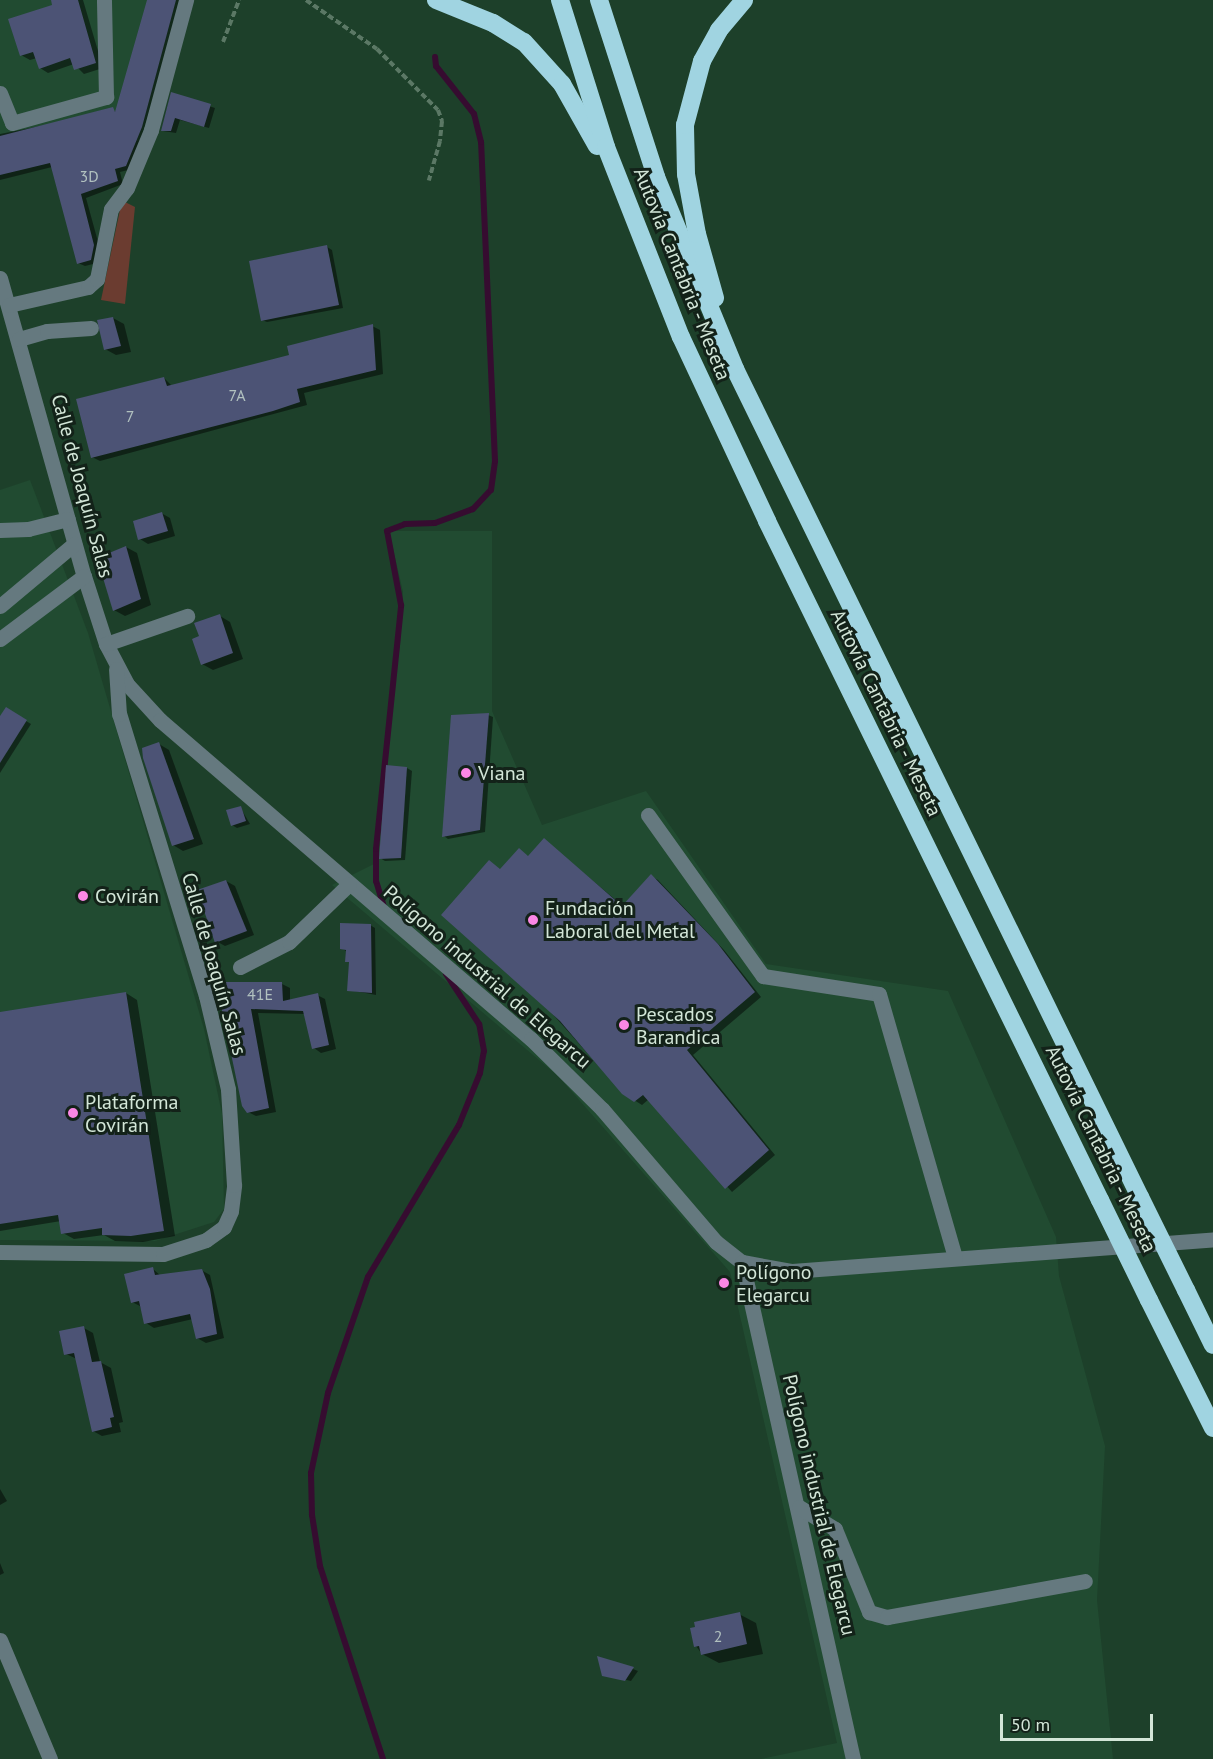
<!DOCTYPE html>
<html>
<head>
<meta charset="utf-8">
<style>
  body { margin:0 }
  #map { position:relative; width:1213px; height:1759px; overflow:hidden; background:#1d402a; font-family:"PT Sans",sans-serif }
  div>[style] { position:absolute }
  .built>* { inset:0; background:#214b31 }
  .green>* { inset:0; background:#6b3c30 }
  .shadow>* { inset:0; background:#0007 }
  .stream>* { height:6px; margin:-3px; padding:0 3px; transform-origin:3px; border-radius:3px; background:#360c30 }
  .building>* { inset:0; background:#4c5375 }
  .path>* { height:4px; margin-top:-2px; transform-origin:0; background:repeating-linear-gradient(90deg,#5b7865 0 6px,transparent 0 9px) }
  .minor>* { height:15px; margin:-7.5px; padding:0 7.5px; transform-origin:7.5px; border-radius:7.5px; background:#65797f }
  .highway>* { height:18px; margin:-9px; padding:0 9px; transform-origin:9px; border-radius:9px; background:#a0d4e1 }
  .highway-bridge>* { height:18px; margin:-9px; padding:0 9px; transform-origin:9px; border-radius:9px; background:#a0d4e1 }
  .dots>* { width:16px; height:16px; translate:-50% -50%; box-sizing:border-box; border:3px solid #132219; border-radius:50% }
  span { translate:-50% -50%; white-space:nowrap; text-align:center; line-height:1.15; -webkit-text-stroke:6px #132219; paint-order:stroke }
  .number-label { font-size:16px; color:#b1c1bf }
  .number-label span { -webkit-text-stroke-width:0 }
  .street-label { font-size:20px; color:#d3e6d8 }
  .poi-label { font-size:20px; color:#d3e6d8 }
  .left { translate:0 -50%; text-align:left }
  .scale { position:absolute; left:1000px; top:1714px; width:153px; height:27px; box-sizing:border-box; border:3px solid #d3e6d8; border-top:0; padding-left:8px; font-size:18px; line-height:21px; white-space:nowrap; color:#d3e6d8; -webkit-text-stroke:4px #132219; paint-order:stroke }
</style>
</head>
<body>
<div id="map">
  <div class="built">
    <div style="clip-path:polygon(0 0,181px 0,141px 140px,0 175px)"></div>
    <div style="clip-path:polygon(30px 480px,88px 633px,204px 1029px,222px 1114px,224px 1209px,214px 1222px,155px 1241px,0 1240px,0 490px)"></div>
    <div style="clip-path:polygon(389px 531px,492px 531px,492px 711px,542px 825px,646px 791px,766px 964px,948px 991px,1056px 1237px,1059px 1276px,1105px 1446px,1097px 1600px,1113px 1759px,761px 1759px,837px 1743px,730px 1272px,559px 1077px,332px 885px,376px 863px,388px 717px,400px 646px,403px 592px)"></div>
  </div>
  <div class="green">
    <div style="clip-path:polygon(125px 202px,135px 207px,125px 304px,101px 300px,121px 205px)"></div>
  </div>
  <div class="shadow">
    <div style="clip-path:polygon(52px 0,83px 0,103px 68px,84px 74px,74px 64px,48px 73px,40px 68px,37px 58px,30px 60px,21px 55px,54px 6px)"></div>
    <div style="clip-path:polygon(148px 0,183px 0,132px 169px,120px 172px,123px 184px,86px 198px,100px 249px,97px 263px,85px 266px,78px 263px,52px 167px,0 180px,0 134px,117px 111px)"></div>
    <div style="clip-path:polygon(172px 94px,215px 108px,209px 128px,180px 120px,176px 133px,163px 131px)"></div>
    <div style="clip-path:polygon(327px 247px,332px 250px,343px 308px,267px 322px,262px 320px)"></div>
    <div style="clip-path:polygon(113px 318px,124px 324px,131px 352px,116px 355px,105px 349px)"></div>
    <div style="clip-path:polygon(372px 326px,380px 330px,383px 374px,304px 393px,307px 405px,100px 461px,92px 457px,164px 378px,172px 386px,290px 356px)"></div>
    <div style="clip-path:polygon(161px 513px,170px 518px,175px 536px,148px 544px,140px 539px)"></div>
    <div style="clip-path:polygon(126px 547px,137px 553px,151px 605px,125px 616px,114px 610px)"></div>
    <div style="clip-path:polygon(220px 616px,230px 622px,243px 659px,213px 670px,202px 664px,201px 637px)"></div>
    <div style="clip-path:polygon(6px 709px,31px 724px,0 773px,0 718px)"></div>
    <div style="clip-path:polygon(488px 715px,493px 717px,485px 832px,448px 839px,444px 836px)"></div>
    <div style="clip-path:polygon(159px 744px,169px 750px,203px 844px,183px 851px,173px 845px)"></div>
    <div style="clip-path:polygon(407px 768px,412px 771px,405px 860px,385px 861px,380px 858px)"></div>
    <div style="clip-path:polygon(240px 807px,250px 824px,237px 828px,232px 825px)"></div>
    <div style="clip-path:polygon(544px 840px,623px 906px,651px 876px,658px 880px,724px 950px,761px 997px,693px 1055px,775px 1155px,732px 1192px,649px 1099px,642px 1105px,623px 1093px,540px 1000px,489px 862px,501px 870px,519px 850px,529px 857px)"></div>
    <div style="clip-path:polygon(226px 881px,235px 886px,254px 935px,225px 946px,216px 941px)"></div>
    <div style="clip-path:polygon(370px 925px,375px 928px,376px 995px,349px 990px,350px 963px,347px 952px,342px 948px)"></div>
    <div style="clip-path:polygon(218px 984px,282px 984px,290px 988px,290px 1001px,317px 995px,325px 999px,336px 1049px,321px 1053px,314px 1048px,306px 1014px,258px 1013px,276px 1112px,256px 1116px,248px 1112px)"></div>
    <div style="clip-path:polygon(126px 993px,137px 1000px,175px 1236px,143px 1242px,115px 1241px,104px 1235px,74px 1239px,63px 1233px,61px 1221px,0 1231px,0 1014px)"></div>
    <div style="clip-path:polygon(153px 1269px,161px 1276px,201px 1270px,210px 1275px,224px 1338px,206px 1343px,197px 1338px,193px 1319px,154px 1328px,146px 1323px,140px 1306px,132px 1302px)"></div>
    <div style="clip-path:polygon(84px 1328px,93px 1333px,100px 1362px,111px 1368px,123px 1422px,119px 1423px,121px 1432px,102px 1436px,93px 1431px,77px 1359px,66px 1354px)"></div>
    <div style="clip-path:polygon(0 1489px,7px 1501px,0 1505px)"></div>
    <div style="clip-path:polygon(0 1563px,4px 1573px,0 1575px)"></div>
    <div style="clip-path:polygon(739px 1614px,756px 1623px,763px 1654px,719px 1663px,702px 1654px,696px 1646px)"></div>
    <div style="clip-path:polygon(599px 1658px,633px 1669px,638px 1671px,631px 1681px,606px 1675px)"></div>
  </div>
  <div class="stream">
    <div style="left:384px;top:907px;width:27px;rotate:-107deg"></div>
    <div style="left:376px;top:881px;width:32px;rotate:-90deg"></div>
    <div style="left:376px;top:849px;width:245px;rotate:-84.1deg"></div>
    <div style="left:401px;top:605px;width:75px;rotate:-100.7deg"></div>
    <div style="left:387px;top:531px;width:19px;rotate:-21deg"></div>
    <div style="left:405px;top:524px;width:30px;rotate:-2deg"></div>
    <div style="left:435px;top:523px;width:40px;rotate:-20.2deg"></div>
    <div style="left:473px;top:509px;width:26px;rotate:-47deg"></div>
    <div style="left:491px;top:490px;width:29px;rotate:-82deg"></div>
    <div style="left:495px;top:461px;width:319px;rotate:-92.5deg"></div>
    <div style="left:481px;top:142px;width:29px;rotate:-104deg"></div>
    <div style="left:474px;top:114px;width:61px;rotate:-128.4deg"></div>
    <div style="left:436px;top:66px;width:9px;rotate:-96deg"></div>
    <div style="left:383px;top:1759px;width:203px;rotate:-108.1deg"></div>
    <div style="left:320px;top:1566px;width:52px;rotate:-98.9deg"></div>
    <div style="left:312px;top:1515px;width:42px;rotate:-91.4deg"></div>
    <div style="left:311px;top:1473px;width:82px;rotate:-78deg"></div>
    <div style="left:328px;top:1393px;width:123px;rotate:-71deg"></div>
    <div style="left:368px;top:1277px;width:177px;rotate:-59.1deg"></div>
    <div style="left:459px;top:1125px;width:56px;rotate:-68deg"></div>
    <div style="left:480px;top:1073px;width:22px;rotate:-80deg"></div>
    <div style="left:484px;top:1051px;width:27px;rotate:-100deg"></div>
    <div style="left:479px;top:1024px;width:60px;rotate:-123.4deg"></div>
  </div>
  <div class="building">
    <div style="clip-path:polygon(51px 0,78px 0,96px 63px,74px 70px,70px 58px,39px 69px,33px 52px,20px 56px,8px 19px,52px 5px)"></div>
    <div style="clip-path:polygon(147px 0,176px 0,142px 127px,126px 166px,115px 169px,118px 181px,81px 194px,94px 245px,91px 260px,77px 264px,50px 163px,0 175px,0 136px,113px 107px,115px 112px)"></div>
    <div style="clip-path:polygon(171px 92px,211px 104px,204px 127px,175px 118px,171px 131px,161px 131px)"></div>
    <div style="clip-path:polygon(327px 245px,339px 305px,261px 321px,249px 261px)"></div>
    <div style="clip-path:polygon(113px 317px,121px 346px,104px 350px,97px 320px)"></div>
    <div style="clip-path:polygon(373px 324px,376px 370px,297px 389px,300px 402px,273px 411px,91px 458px,76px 399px,164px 377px,167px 386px,289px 355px,287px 346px)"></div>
    <div style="clip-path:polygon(162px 512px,168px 531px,138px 540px,133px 521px)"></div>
    <div style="clip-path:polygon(126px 546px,141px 599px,113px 611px,97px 558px)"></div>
    <div style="clip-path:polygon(220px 614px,233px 653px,201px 665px,192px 639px,199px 636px,194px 623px)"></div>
    <div style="clip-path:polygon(6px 707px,27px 720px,0 763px,0 716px)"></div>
    <div style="clip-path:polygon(489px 713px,480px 830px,442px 837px,451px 715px)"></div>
    <div style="clip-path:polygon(159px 742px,194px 839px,172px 846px,143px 758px,142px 748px)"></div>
    <div style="clip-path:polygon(386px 765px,407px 767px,401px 858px,379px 859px)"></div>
    <div style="clip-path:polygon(241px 806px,246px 821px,231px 826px,226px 810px)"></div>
    <div style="clip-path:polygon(544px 838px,622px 906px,651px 874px,718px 944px,755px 992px,687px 1050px,769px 1150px,725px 1189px,643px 1095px,634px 1102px,622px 1094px,560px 1021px,441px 915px,489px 860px,500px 869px,519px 848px,528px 856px)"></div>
    <div style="clip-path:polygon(226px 880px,247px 931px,215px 943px,197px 890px)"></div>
    <div style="clip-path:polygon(340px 923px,371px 924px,372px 993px,347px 991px,349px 962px,345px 962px,346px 950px,340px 949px)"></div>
    <div style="clip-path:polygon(216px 982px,282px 982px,283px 1001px,318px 993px,329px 1045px,312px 1049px,303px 1011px,251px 1009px,269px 1108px,247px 1113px,242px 1106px)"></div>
    <div style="clip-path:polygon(126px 992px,164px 1231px,131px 1236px,102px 1235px,102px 1228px,61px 1234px,58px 1215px,0 1224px,0 1012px)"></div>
    <div style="clip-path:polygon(153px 1267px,155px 1275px,202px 1269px,210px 1289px,217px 1334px,196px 1339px,190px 1314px,144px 1324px,139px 1301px,131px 1303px,124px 1274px)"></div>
    <div style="clip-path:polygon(84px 1326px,92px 1362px,101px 1361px,114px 1417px,110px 1418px,112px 1427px,92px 1432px,74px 1353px,64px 1355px,59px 1331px)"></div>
    <div style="clip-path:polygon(740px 1612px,747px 1644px,701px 1655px,699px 1646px,694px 1647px,690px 1628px,695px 1627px,694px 1622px)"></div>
    <div style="clip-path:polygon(597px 1656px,634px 1667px,625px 1681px,602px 1676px)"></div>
  </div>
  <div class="path">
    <div style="left:306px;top:0;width:86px;rotate:34.6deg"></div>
    <div style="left:377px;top:49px;width:86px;rotate:45deg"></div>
    <div style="left:438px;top:110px;width:12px;rotate:70deg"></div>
    <div style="left:442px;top:121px;width:20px;rotate:96deg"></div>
    <div style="left:440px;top:141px;width:41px;rotate:105.8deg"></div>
    <div style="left:223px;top:42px;width:45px;rotate:-69.1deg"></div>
  </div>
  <div class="minor">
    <div style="left:0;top:93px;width:32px;rotate:68deg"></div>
    <div style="left:12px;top:123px;width:98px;rotate:-15.5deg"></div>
    <div style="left:106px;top:97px;width:97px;rotate:-91.2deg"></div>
    <div style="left:0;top:278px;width:310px;rotate:74.3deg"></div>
    <div style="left:84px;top:576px;width:71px;rotate:72.1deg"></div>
    <div style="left:106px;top:644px;width:45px;rotate:62.3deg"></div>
    <div style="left:127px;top:684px;width:49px;rotate:47.5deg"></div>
    <div style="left:160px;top:720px;width:489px;rotate:40.7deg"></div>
    <div style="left:531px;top:1039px;width:100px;rotate:44.6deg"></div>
    <div style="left:602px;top:1109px;width:175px;rotate:49.4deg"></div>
    <div style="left:716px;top:1242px;width:33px;rotate:38deg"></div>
    <div style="left:742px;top:1262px;width:51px;rotate:10.2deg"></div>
    <div style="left:792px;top:1271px;width:422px;rotate:-4.3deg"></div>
    <div style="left:9px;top:305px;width:81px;rotate:-12.8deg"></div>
    <div style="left:88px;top:287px;width:12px;rotate:-42deg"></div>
    <div style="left:97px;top:279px;width:71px;rotate:-78.7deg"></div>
    <div style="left:111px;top:209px;width:26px;rotate:-53deg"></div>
    <div style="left:127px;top:188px;width:63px;rotate:-67.5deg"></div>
    <div style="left:151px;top:130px;width:135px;rotate:-74.9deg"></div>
    <div style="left:19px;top:339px;width:29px;rotate:-16deg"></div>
    <div style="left:47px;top:331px;width:44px;rotate:-3.9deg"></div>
    <div style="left:0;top:530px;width:28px;rotate:-2deg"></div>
    <div style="left:28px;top:529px;width:41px;rotate:-14deg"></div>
    <div style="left:0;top:606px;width:97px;rotate:-40deg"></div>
    <div style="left:0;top:639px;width:105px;rotate:-36.9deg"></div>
    <div style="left:106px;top:644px;width:86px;rotate:-19.1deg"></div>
    <div style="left:648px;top:815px;width:198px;rotate:54.5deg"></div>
    <div style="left:763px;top:976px;width:117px;rotate:8.8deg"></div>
    <div style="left:879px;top:994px;width:274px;rotate:73.9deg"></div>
    <div style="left:240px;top:967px;width:55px;rotate:-27deg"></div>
    <div style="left:289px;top:942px;width:83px;rotate:-44deg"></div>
    <div style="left:0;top:1252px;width:163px;rotate:0.7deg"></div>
    <div style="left:163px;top:1254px;width:45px;rotate:-18deg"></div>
    <div style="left:206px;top:1240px;width:22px;rotate:-36deg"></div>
    <div style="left:224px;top:1227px;width:17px;rotate:-66deg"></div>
    <div style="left:231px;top:1211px;width:26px;rotate:-83deg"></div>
    <div style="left:234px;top:1185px;width:96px;rotate:-93.6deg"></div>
    <div style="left:228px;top:1089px;width:96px;rotate:-103.3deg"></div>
    <div style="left:206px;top:996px;width:295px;rotate:-107.1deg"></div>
    <div style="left:119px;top:714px;width:45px;rotate:-93.8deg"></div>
    <div style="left:742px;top:1262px;width:509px;rotate:77.41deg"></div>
    <div style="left:799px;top:1507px;width:42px;rotate:31.4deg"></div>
    <div style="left:835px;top:1529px;width:90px;rotate:67.7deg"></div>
    <div style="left:869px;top:1612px;width:19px;rotate:16deg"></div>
    <div style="left:887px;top:1617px;width:201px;rotate:-10.3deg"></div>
    <div style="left:0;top:1640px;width:129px;rotate:67.2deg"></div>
  </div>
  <div class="highway">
    <div style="left:436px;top:0;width:61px;rotate:22deg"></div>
    <div style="left:493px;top:23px;width:36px;rotate:32deg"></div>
    <div style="left:524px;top:42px;width:57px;rotate:47.9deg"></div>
    <div style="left:562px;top:84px;width:71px;rotate:60.6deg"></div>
    <div style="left:560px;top:0;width:154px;rotate:72.6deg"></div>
    <div style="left:606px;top:147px;width:204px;rotate:68.5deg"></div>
    <div style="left:681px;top:337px;width:203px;rotate:64.9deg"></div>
    <div style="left:767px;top:521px;width:756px;rotate:63.88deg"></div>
    <div style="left:599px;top:0;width:186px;rotate:72.1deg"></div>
    <div style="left:656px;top:177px;width:208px;rotate:67.6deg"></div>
    <div style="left:735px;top:369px;width:922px;rotate:63.94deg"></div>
    <div style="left:715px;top:298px;width:66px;rotate:-105.7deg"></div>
    <div style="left:697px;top:234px;width:61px;rotate:-100.4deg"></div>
    <div style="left:686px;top:174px;width:49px;rotate:-91.2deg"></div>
    <div style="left:685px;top:125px;width:66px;rotate:-75.1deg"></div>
    <div style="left:702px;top:61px;width:35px;rotate:-61deg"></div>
    <div style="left:719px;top:30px;width:39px;rotate:-50deg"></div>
    <div style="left:1186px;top:1290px;width:61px;rotate:63.9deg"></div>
    <div style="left:1149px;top:1300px;width:143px;rotate:63.4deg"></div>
  </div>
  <div class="highway-bridge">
    <div style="left:1140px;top:1197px;width:104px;rotate:63.7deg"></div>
    <div style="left:1100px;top:1200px;width:111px;rotate:63.9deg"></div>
  </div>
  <div class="dots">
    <div style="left:466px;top:773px;background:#fb87e5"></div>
    <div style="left:83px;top:896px;background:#fb87e5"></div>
    <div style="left:533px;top:920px;background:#fb87e5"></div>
    <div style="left:624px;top:1025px;background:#fb87e5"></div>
    <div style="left:73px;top:1113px;background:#fb87e5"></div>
    <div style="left:724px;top:1283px;background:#fb87e5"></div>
  </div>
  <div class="number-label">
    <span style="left:89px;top:176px">3D</span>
    <span style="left:237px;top:395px">7A</span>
    <span style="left:130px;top:416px">7</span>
    <span style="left:260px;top:994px">41E</span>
    <span style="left:718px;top:1636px">2</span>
  </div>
  <div class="street-label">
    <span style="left:682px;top:274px;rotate:68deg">Autovía Cantabria - Meseta</span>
    <span style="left:82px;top:486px;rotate:75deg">Calle de Joaquín Salas</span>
    <span style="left:886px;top:713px;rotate:64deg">Autovía Cantabria - Meseta</span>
    <span style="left:214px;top:964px;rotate:74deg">Calle de Joaquín Salas</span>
    <span style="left:487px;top:977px;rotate:41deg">Polígono industrial de Elegarcu</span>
    <span style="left:1101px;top:1149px;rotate:64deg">Autovía Cantabria - Meseta</span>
    <span style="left:819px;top:1505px;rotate:77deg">Polígono industrial de Elegarcu</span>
  </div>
  <div class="poi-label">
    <span class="left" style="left:478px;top:773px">Viana</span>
    <span class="left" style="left:95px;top:896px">Covirán</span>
    <span class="left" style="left:545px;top:920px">Fundación<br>Laboral del Metal</span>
    <span class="left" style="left:636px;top:1026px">Pescados<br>Barandica</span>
    <span class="left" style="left:85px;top:1114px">Plataforma<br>Covirán</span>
    <span class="left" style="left:736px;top:1284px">Polígono<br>Elegarcu</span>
  </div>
  <div class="scale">50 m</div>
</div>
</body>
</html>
